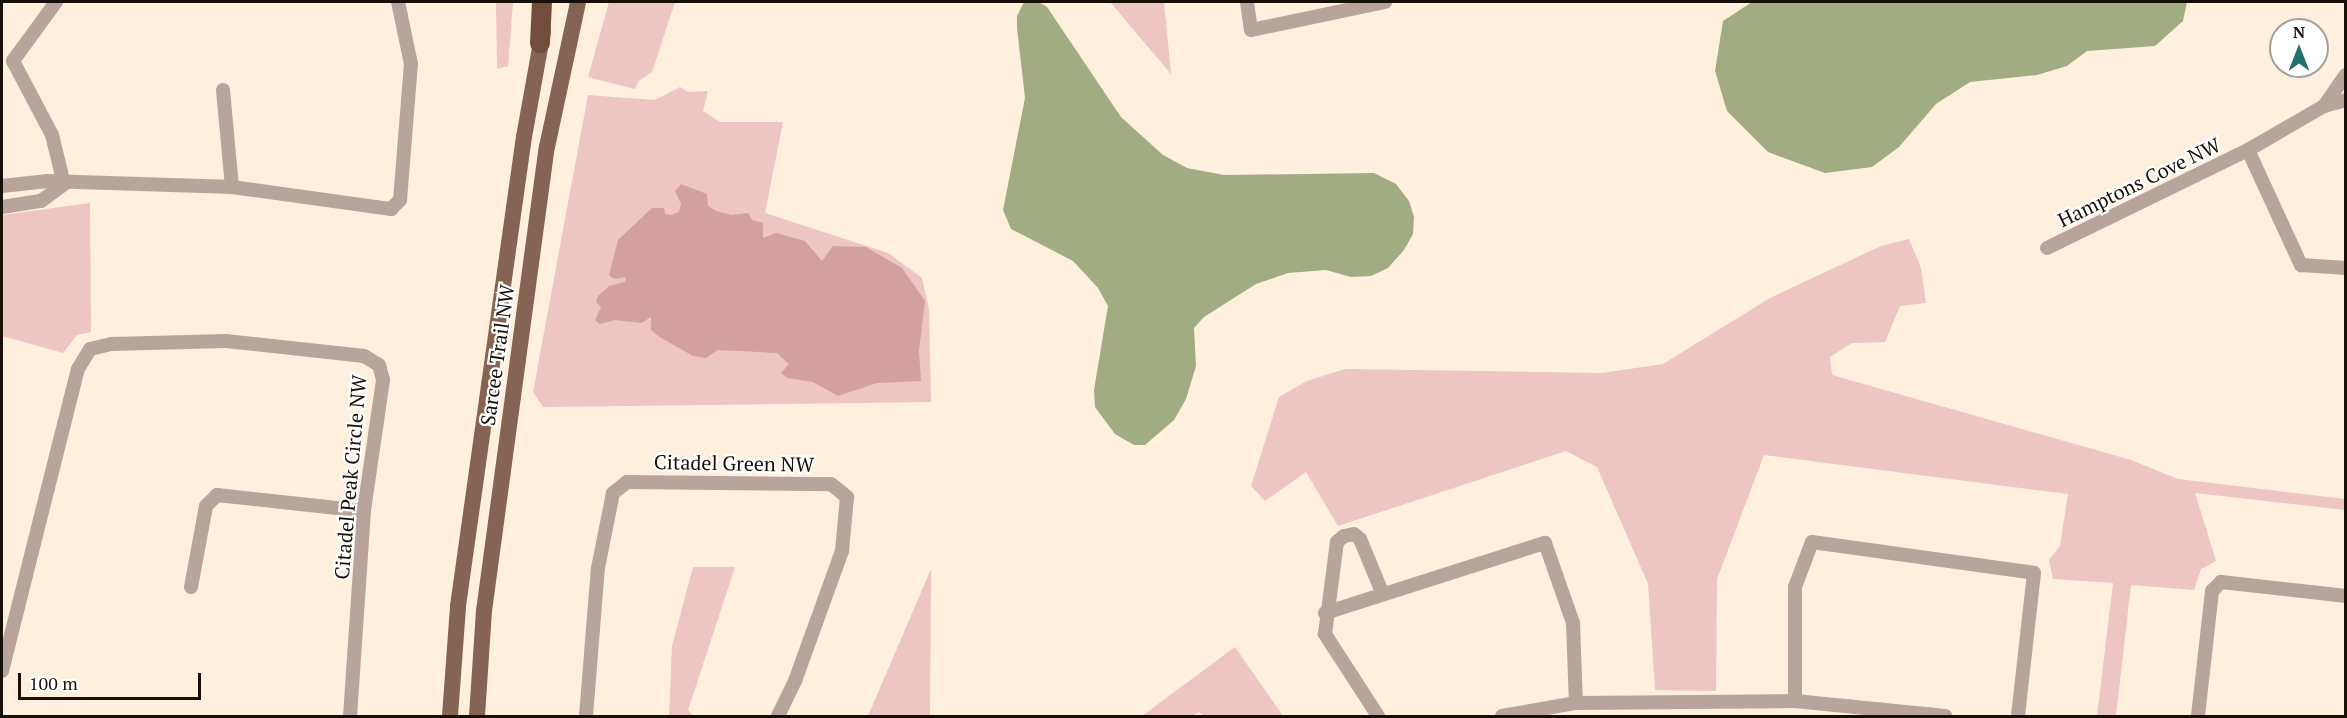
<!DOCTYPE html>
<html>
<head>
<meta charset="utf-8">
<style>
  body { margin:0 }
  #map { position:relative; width:2347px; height:718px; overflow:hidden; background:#ffefdd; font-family:"PT Serif",serif }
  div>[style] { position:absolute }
  .green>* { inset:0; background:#edc5c2 }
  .forest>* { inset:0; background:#d2a19f }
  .water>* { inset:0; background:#a1ac83 }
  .minor>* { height:14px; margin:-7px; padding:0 7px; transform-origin:7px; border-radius:7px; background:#b8a49b }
  .major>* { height:16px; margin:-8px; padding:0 8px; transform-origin:8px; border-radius:8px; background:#856454 }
  .highway>* { height:20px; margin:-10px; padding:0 10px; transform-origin:10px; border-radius:10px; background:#734d3b }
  span { translate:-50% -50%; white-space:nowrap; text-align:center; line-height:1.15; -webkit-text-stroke:4.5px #fff; paint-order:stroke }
  .street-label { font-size:20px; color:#161008 }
  .frame { position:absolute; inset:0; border:3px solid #161008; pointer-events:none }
  .north { position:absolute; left:2269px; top:18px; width:60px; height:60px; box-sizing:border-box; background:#fff; border:2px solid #a29f9c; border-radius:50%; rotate:0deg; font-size:16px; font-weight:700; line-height:24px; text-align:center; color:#161008 }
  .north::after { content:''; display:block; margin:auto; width:21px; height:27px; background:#25706e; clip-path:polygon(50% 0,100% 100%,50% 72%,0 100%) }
  .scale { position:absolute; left:18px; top:673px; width:183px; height:27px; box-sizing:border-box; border:3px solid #161008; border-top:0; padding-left:8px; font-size:18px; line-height:21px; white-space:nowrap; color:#161008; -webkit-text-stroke:4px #fff; paint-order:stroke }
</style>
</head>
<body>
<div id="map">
  <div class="green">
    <div style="clip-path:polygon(496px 2px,513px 2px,508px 66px,497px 69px)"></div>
    <div style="clip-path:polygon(609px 2px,675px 2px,652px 72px,639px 81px,635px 89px,588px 77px)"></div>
    <div style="clip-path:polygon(1110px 2px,1164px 2px,1171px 74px)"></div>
    <div style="clip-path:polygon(680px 87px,688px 92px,708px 91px,703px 111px,720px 122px,783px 122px,765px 213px,888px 253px,922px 278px,929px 309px,931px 402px,543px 407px,533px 392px,588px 95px,655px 100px)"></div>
    <div style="clip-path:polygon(90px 203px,91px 332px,77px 335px,63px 353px,2px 336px,2px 215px)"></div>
    <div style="clip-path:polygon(1909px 239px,1921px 268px,1926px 303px,1900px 306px,1885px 342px,1852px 343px,1830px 357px,1832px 375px,2131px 460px,2178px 479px,2345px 499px,2345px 510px,2195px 493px,2216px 561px,2201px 569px,2194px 590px,2131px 585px,2116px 716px,2097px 716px,2113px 583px,2053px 579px,2049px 560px,2060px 546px,2068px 494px,1764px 455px,1717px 579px,1716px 691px,1655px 690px,1648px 584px,1597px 467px,1566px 451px,1338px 526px,1306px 472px,1265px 501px,1251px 486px,1279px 397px,1307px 381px,1345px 369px,1602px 373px,1663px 364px,1770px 298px,1881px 246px)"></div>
    <div style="clip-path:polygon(693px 567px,735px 567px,688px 710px,694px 716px,669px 716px,672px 646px)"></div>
    <div style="clip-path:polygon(931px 569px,930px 716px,868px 716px)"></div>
    <div style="clip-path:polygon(1235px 647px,1283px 716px,1204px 716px,1199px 712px,1192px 716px,1142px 716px)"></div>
  </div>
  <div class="forest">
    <div style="clip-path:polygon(681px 184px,707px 194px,708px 206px,716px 211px,732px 215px,748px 213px,752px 220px,763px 223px,763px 238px,776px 233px,805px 241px,822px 261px,833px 246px,866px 247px,902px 268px,925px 301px,919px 351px,921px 381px,877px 383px,838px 396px,813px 382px,787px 378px,781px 373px,789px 364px,777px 353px,718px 350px,706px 358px,693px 356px,658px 336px,651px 330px,651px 317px,641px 323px,615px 320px,600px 324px,595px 320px,601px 307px,596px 302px,598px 296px,609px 286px,625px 282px,626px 277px,614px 279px,609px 275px,618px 240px,652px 208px,664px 208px,665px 214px,671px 215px,679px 212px,681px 204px,675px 191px)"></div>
  </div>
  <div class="water">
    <div style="clip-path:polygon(1024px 2px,1039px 2px,1047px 7px,1121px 117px,1163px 155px,1187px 168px,1224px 175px,1374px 173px,1396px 184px,1409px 201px,1414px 217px,1413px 234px,1404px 250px,1388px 268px,1371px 276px,1351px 277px,1326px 270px,1288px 273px,1256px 284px,1204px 317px,1194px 328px,1196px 366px,1186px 399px,1174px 420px,1145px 445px,1134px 445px,1115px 434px,1095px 407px,1094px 390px,1108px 306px,1098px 288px,1073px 261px,1011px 229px,1003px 210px,1025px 98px,1017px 28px,1017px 16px)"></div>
    <div style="clip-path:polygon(1752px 2px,2187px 2px,2183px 21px,2155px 46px,2087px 51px,2067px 66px,2037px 75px,1970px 82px,1936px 104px,1899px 147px,1872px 167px,1825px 173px,1768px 152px,1727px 111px,1715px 71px,1723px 21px)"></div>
  </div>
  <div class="minor">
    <div style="left:56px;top:2px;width:73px;rotate:126.1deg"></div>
    <div style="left:13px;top:61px;width:84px;rotate:62.2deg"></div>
    <div style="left:52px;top:135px;width:50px;rotate:76.2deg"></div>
    <div style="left:1247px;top:2px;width:28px;rotate:82deg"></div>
    <div style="left:1251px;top:30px;width:137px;rotate:-11.8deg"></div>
    <div style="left:223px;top:90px;width:97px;rotate:84.7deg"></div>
    <div style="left:2346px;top:100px;width:23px;rotate:165deg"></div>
    <div style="left:2324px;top:106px;width:88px;rotate:149.9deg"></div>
    <div style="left:2248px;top:150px;width:127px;rotate:65.3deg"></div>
    <div style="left:2301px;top:265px;width:45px;rotate:3.8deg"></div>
    <div style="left:2324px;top:106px;width:38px;rotate:-55deg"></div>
    <div style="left:2px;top:186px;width:46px;rotate:-6.2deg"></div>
    <div style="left:48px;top:181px;width:184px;rotate:1.9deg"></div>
    <div style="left:232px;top:187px;width:161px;rotate:7.9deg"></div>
    <div style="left:391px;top:209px;width:13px;rotate:-45deg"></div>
    <div style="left:400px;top:200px;width:136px;rotate:-85.4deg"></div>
    <div style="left:411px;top:64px;width:63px;rotate:-101.8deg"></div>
    <div style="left:2px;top:207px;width:39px;rotate:-9deg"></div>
    <div style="left:41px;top:201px;width:29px;rotate:-36deg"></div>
    <div style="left:2047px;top:248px;width:224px;rotate:-26deg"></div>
    <div style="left:191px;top:587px;width:82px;rotate:-79.5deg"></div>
    <div style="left:206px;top:506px;width:16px;rotate:-45deg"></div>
    <div style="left:217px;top:495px;width:148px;rotate:6.2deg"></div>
    <div style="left:1325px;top:613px;width:231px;rotate:-17.7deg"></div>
    <div style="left:1545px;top:543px;width:85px;rotate:70.7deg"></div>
    <div style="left:1573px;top:623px;width:80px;rotate:87.9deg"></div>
    <div style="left:2px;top:671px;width:311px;rotate:-75.9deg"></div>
    <div style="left:78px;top:369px;width:23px;rotate:-59deg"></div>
    <div style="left:90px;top:349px;width:22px;rotate:-13deg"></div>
    <div style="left:111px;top:344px;width:115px;rotate:-1.5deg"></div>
    <div style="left:226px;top:341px;width:139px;rotate:6.2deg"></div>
    <div style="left:364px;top:356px;width:17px;rotate:31deg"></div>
    <div style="left:379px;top:365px;width:16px;rotate:75deg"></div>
    <div style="left:383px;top:380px;width:132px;rotate:98.3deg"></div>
    <div style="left:364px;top:511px;width:205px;rotate:93.9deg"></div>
    <div style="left:1795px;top:701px;width:114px;rotate:-90deg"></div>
    <div style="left:1795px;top:587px;width:48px;rotate:-69.3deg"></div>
    <div style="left:1812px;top:542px;width:224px;rotate:7.9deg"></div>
    <div style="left:2034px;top:573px;width:144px;rotate:96.4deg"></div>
    <div style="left:586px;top:716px;width:148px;rotate:-85.4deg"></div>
    <div style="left:598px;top:568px;width:76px;rotate:-78.7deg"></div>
    <div style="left:613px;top:493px;width:18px;rotate:-38deg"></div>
    <div style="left:627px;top:482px;width:204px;rotate:0.6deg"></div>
    <div style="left:831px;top:484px;width:21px;rotate:39deg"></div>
    <div style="left:847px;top:497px;width:54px;rotate:95.3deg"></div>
    <div style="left:842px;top:551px;width:138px;rotate:109.9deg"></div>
    <div style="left:795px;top:681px;width:39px;rotate:116deg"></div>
    <div style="left:1378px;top:716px;width:98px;rotate:-122.9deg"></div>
    <div style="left:1325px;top:634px;width:93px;rotate:-82.6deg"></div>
    <div style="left:1337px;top:542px;width:9px;rotate:-41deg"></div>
    <div style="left:1344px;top:536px;width:10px;rotate:-11deg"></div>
    <div style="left:1354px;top:534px;width:8px;rotate:40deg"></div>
    <div style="left:1360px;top:539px;width:57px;rotate:67.5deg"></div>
    <div style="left:1502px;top:716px;width:75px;rotate:-10deg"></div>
    <div style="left:1576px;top:703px;width:219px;rotate:-0.5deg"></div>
    <div style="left:1795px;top:701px;width:151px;rotate:5.7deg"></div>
    <div style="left:2198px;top:716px;width:126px;rotate:-83.6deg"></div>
    <div style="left:2212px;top:591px;width:13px;rotate:-45deg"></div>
    <div style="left:2221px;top:582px;width:126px;rotate:6.4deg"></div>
  </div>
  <div class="major">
    <div style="left:450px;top:716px;width:110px;rotate:-85.8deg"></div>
    <div style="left:458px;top:606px;width:474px;rotate:-82deg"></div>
    <div style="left:524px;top:137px;width:108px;rotate:-79.8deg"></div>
    <div style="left:477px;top:716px;width:105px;rotate:-86.2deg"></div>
    <div style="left:484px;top:611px;width:468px;rotate:-82.3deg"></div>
    <div style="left:547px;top:147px;width:148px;rotate:-77.9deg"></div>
  </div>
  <div class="highway">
    <div style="left:540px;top:43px;width:41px;rotate:-87.2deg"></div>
  </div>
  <div class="street-label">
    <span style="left:2139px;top:182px;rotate:-26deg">Hamptons Cove NW</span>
    <span style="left:497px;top:355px;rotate:-82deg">Sarcee Trail NW</span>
    <span style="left:734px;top:463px;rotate:1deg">Citadel Green NW</span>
    <span style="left:350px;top:477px;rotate:-85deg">Citadel Peak Circle NW</span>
  </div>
  <div class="frame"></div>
  <div class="north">N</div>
  <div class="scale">100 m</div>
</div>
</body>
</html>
